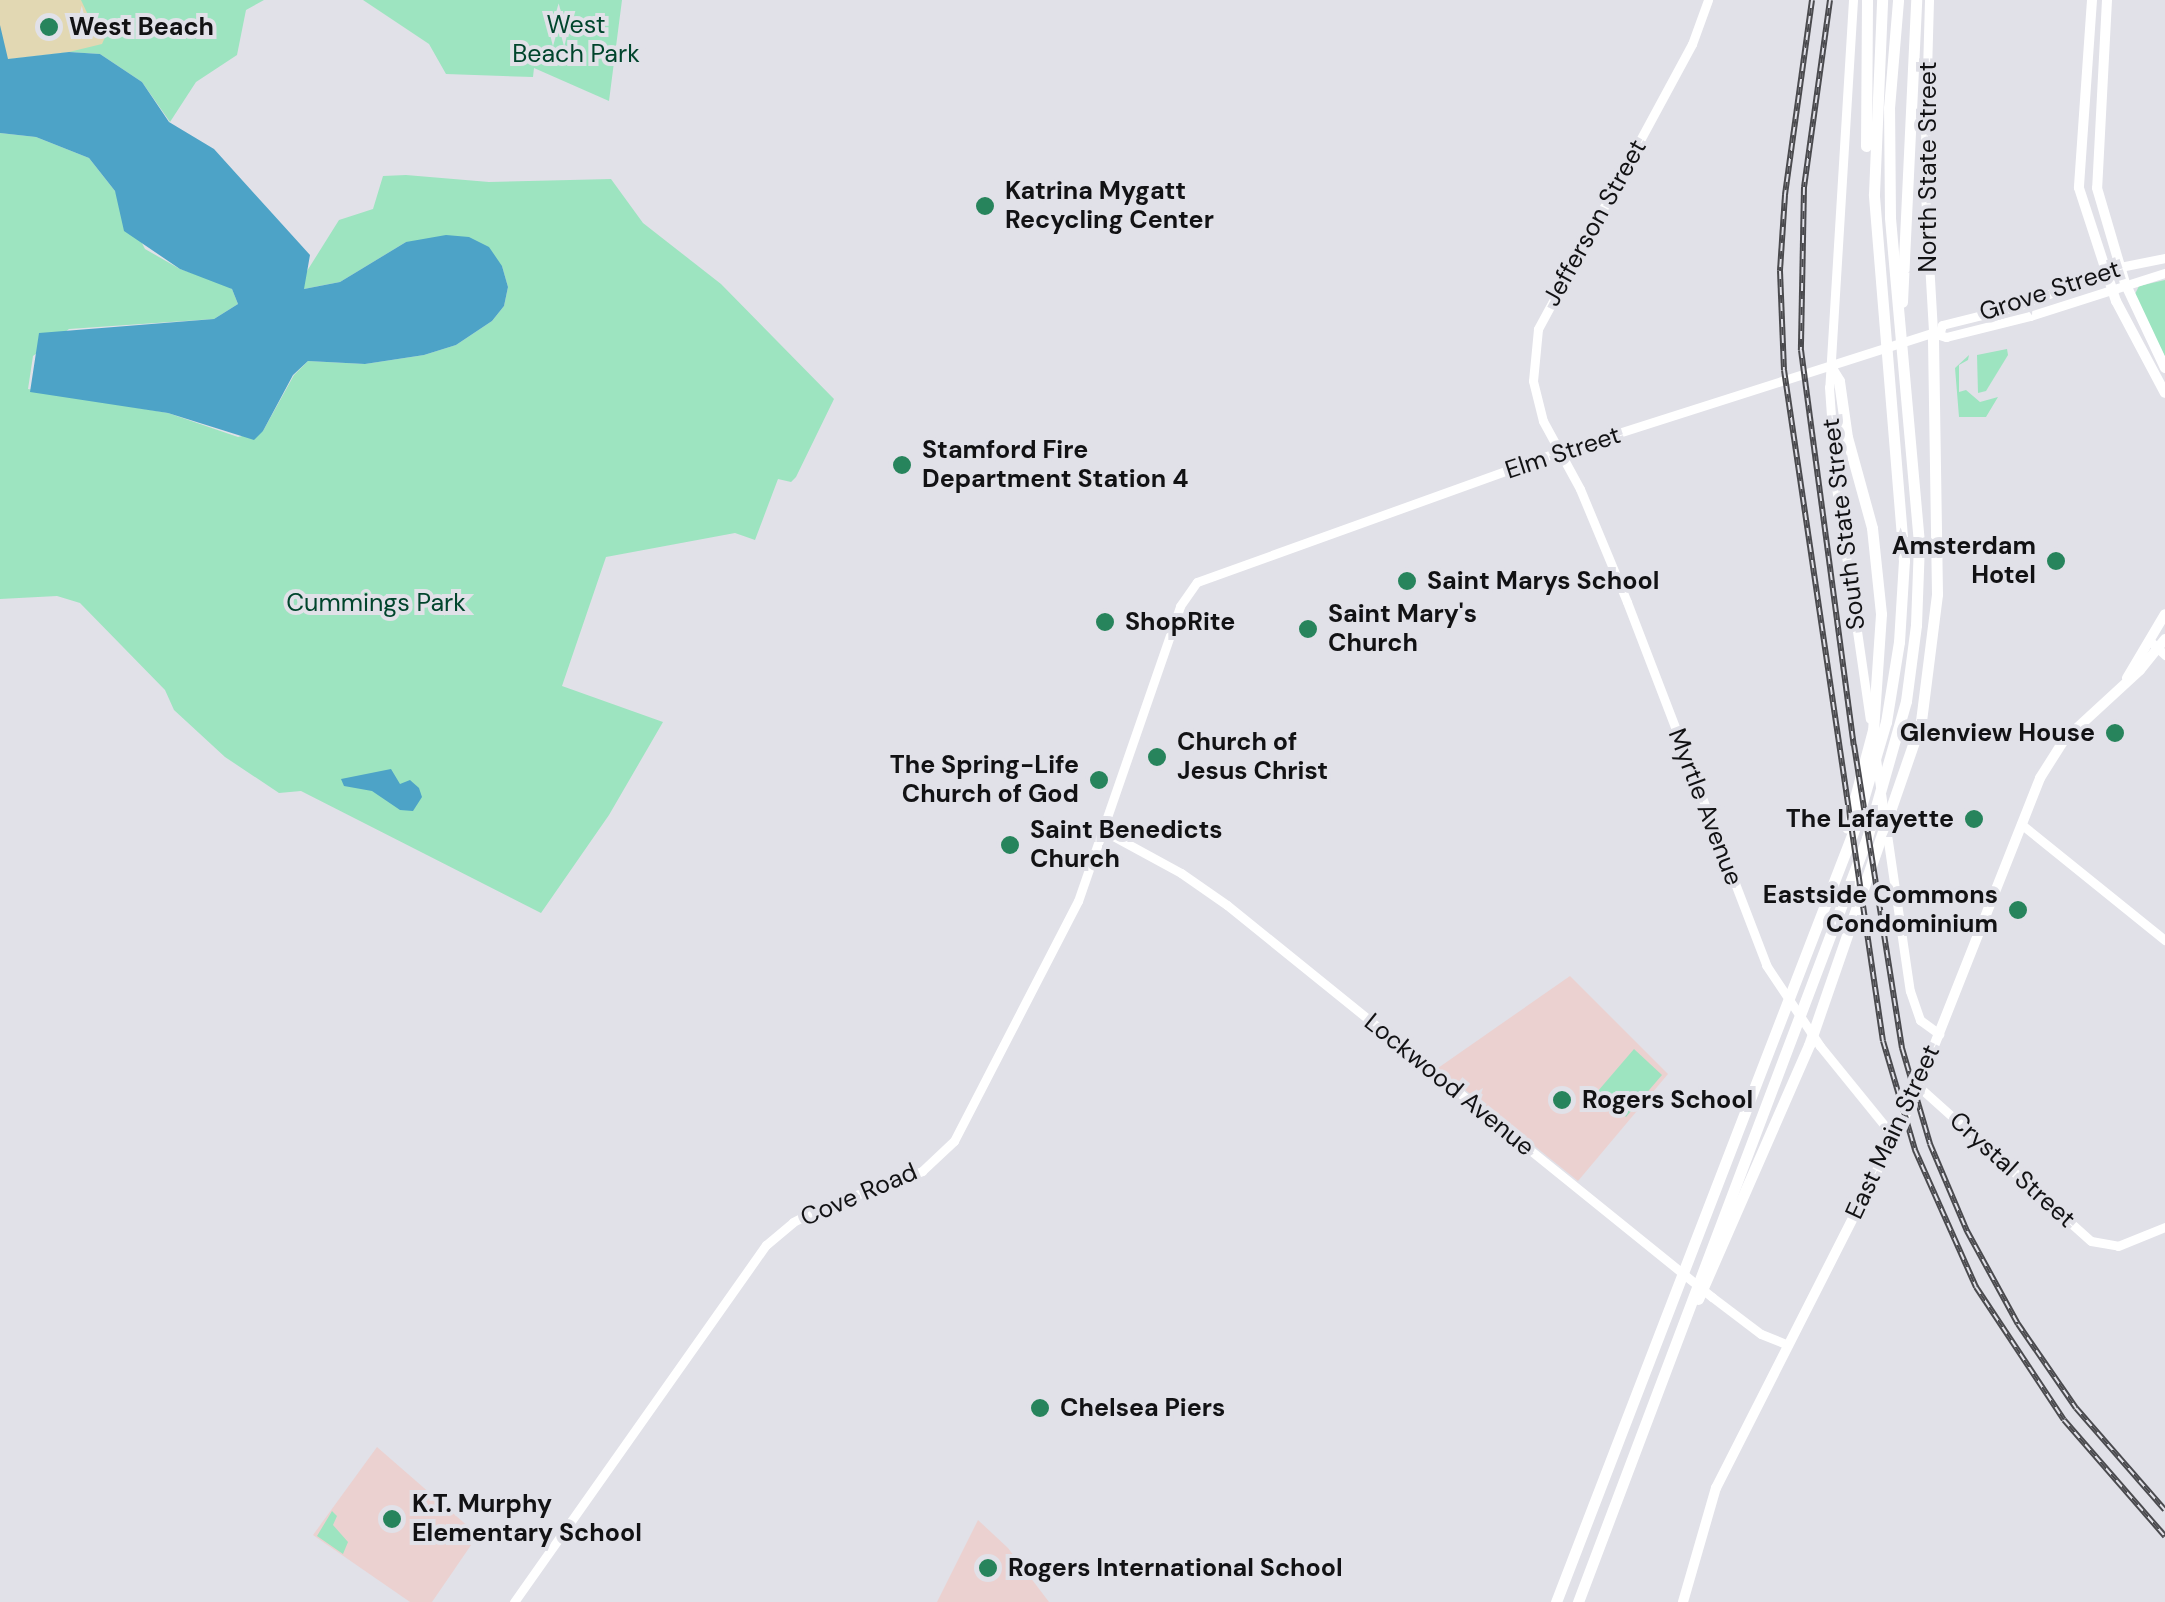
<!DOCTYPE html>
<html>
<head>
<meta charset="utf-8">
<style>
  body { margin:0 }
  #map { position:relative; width:2165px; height:1602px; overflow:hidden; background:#e1e1e8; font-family:"DM Sans",sans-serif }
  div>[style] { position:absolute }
  .education>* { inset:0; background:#ebd1d0 }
  .green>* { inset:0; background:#9de4c0 }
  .sand>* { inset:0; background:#e2d8b3 }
  .water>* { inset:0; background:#4da3c7 }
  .secondary>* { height:9px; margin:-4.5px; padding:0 4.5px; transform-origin:4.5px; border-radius:4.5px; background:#fff }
  .primary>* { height:10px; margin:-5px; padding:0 5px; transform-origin:5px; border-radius:5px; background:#fff }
  .highway>* { height:11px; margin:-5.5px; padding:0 5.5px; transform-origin:5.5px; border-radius:5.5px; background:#fff }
  .rail>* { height:6px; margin-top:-3px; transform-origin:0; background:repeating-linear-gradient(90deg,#e1e1e8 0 8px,#4a4a4e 0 16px); box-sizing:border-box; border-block:2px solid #4a4a4e }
  .dots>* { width:28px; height:28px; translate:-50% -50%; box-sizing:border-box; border:5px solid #e1e1e8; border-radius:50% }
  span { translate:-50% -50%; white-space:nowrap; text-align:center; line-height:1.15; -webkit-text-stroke:8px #e1e1e8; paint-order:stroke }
  .park-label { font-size:25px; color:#00452c }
  .poi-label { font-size:25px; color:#121214; font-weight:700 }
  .left { translate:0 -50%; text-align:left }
  .right { translate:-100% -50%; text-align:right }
  .street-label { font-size:25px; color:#121214 }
</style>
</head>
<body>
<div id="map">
  <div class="education">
    <div style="clip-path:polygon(1570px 976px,1668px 1074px,1578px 1181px,1438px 1068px)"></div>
    <div style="clip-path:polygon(377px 1447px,478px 1535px,432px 1602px,410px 1602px,313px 1535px)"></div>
    <div style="clip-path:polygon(978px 1520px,1008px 1548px,1049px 1602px,937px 1602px)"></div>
  </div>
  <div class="green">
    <div style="clip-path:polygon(0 0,264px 0,246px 10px,237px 55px,196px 82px,170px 122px,142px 82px,100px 54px,69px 52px,7px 59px)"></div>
    <div style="clip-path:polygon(363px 0,622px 0,609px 101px,534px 68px,533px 77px,446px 74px,429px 44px)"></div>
    <div style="clip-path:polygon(0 133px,36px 137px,89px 158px,115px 191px,145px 249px,180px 269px,224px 284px,232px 289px,238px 304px,214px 319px,69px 329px,33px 356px,28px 389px,168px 413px,238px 437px,263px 431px,294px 375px,308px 361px,365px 364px,424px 355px,456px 345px,492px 321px,504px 306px,508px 287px,502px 266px,406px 242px,340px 282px,304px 289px,302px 279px,339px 220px,373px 209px,383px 176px,406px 175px,489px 182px,611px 179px,643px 223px,721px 284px,834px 399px,796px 477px,791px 482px,778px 479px,755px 540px,735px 533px,606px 557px,562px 686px,663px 722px,609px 815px,541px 913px,301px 791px,279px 793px,225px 757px,174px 710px,165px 690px,80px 603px,57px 596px,0 599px)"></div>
    <div style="clip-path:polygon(2165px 280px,2165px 357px,2134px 296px,2139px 286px)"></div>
    <div style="clip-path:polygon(2007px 349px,2008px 355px,1986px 391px,1978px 393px,1977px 355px)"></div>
    <div style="clip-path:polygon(1969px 355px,1968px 360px,1959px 365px,1959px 392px,1966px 390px,1980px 402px,1998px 397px,1986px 417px,1959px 417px,1955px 368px)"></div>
    <div style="clip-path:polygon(1634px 1049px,1662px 1075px,1626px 1117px,1598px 1091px)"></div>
    <div style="clip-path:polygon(332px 1511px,337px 1516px,333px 1525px,348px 1542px,343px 1554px,317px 1536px)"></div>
  </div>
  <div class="sand">
    <div style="clip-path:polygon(0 0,81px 0,90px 19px,106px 35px,102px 44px,69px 52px,0 60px)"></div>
  </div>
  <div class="water">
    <div style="clip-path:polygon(0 25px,8px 59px,69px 52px,100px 54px,142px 82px,169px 122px,214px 149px,310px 255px,304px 289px,340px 282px,406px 242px,446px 235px,469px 237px,489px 247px,502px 266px,508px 287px,504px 306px,492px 321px,456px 345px,424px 355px,365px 364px,308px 361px,293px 375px,263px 431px,254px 440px,168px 413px,30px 392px,39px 333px,214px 319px,238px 304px,232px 289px,180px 269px,124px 231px,115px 191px,89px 158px,36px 137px,0 133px)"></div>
    <div style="clip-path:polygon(391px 769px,400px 784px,410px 780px,419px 788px,422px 797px,413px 811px,400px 810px,372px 791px,344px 786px,341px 779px)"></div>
  </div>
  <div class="secondary">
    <div style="left:1708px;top:0;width:47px;rotate:110deg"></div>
    <div style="left:1692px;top:44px;width:324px;rotate:118.4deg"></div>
    <div style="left:1538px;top:329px;width:52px;rotate:95.5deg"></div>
    <div style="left:1533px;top:381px;width:41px;rotate:76deg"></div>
    <div style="left:1543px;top:421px;width:77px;rotate:61.4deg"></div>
    <div style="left:1580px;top:489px;width:122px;rotate:67.4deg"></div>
    <div style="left:1627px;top:602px;width:389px;rotate:69deg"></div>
    <div style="left:1766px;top:965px;width:97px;rotate:56.3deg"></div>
    <div style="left:1820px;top:1046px;width:117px;rotate:50.9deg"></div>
    <div style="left:1853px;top:0;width:388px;rotate:93.5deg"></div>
    <div style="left:1829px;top:387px;width:100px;rotate:86deg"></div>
    <div style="left:1836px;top:487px;width:234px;rotate:81.7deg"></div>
    <div style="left:1929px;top:0;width:175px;rotate:91.6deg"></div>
    <div style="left:1924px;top:175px;width:158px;rotate:86.7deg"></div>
    <div style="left:1940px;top:332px;width:7px;rotate:-74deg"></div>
    <div style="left:1942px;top:325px;width:75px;rotate:-13.9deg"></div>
    <div style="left:2015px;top:307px;width:112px;rotate:-20.9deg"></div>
    <div style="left:2120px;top:267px;width:46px;rotate:-11.3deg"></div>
    <div style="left:2150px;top:641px;width:21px;rotate:43deg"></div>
    <div style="left:1876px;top:759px;width:234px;rotate:81.7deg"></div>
    <div style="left:1910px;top:991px;width:31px;rotate:71deg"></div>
    <div style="left:1920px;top:1020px;width:24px;rotate:36deg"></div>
    <div style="left:2021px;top:824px;width:185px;rotate:38.9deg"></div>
    <div style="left:1104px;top:831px;width:88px;rotate:28.6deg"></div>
    <div style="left:1181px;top:873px;width:56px;rotate:34.8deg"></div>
    <div style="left:1227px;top:905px;width:624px;rotate:38.95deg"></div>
    <div style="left:1712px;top:1297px;width:61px;rotate:37.1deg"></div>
    <div style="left:1761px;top:1334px;width:29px;rotate:22deg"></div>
    <div style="left:1918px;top:1086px;width:232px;rotate:41.9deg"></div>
    <div style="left:2091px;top:1241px;width:27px;rotate:10deg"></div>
    <div style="left:2118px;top:1246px;width:51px;rotate:-22deg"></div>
    <div style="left:514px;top:1602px;width:437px;rotate:-54.8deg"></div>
    <div style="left:766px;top:1245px;width:35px;rotate:-40deg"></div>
    <div style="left:793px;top:1222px;width:30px;rotate:-27deg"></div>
    <div style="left:820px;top:1208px;width:109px;rotate:-19.9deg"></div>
    <div style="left:922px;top:1171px;width:44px;rotate:-43.2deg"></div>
    <div style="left:954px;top:1141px;width:270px;rotate:-62.7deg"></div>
    <div style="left:1078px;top:901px;width:312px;rotate:-70.9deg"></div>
    <div style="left:1180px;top:606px;width:29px;rotate:-55deg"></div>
    <div style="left:1197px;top:582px;width:385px;rotate:-19.8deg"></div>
    <div style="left:1559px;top:452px;width:392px;rotate:-17.7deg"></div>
    <div style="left:1933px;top:333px;width:14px;rotate:17deg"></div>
    <div style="left:1946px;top:337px;width:87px;rotate:-14deg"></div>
    <div style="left:2030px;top:316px;width:142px;rotate:-17.7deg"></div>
  </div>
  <div class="primary">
    <div style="left:2092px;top:0;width:188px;rotate:94deg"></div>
    <div style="left:2079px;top:188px;width:119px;rotate:71.9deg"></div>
    <div style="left:2116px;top:301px;width:104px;rotate:62deg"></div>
    <div style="left:2107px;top:0;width:188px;rotate:93deg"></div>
    <div style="left:2097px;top:188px;width:99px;rotate:73.6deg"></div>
    <div style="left:2125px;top:283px;width:94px;rotate:64.8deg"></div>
    <div style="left:2127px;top:678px;width:74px;rotate:-59.3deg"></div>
    <div style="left:1683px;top:1602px;width:119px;rotate:-73.9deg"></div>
    <div style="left:1716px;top:1488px;width:436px;rotate:-63.1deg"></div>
    <div style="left:1913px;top:1099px;width:345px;rotate:-68.4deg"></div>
    <div style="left:2040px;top:778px;width:45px;rotate:-57.7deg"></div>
    <div style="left:2064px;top:740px;width:103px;rotate:-42.6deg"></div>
    <div style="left:2140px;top:670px;width:40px;rotate:-51deg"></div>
  </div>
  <div class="highway">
    <div style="left:1866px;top:146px;width:146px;rotate:-89.6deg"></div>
    <div style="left:1902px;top:302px;width:302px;rotate:-87.3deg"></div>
    <div style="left:1831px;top:368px;width:15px;rotate:58deg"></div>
    <div style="left:1839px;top:381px;width:57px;rotate:81.9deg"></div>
    <div style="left:1847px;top:437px;width:94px;rotate:74.6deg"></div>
    <div style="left:1872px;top:528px;width:86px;rotate:84deg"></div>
    <div style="left:1881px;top:614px;width:116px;rotate:93.9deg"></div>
    <div style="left:1873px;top:730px;width:101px;rotate:104.9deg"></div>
    <div style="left:1698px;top:1299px;width:277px;rotate:-66.4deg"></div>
    <div style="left:1809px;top:1045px;width:343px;rotate:-70.9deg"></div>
    <div style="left:1921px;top:721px;width:128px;rotate:-82.8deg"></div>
    <div style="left:1937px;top:594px;width:261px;rotate:-90.9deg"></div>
    <div style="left:1556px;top:1602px;width:831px;rotate:-68.9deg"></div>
    <div style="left:1855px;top:827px;width:109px;rotate:-73.6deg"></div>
    <div style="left:1886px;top:722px;width:81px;rotate:-80.8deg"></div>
    <div style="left:1899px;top:642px;width:81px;rotate:-86.5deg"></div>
    <div style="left:1904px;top:561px;width:368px;rotate:-94.7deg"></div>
    <div style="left:1874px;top:194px;width:194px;rotate:-87.6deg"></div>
    <div style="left:1578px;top:1602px;width:817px;rotate:-69.28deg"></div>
    <div style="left:1867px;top:838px;width:142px;rotate:-74.1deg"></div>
    <div style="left:1906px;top:701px;width:77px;rotate:-82.5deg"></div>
    <div style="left:1916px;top:625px;width:82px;rotate:-87.9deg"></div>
    <div style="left:1919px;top:543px;width:327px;rotate:-95.1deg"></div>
    <div style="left:1890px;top:217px;width:109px;rotate:-90.5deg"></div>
    <div style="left:1889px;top:108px;width:108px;rotate:-85.2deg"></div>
  </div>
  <div class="rail">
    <div style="left:1812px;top:0;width:197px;rotate:97.9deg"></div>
    <div style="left:1785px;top:195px;width:76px;rotate:93.8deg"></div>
    <div style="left:1780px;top:271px;width:99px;rotate:87.7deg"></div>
    <div style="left:1784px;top:370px;width:678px;rotate:81.61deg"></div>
    <div style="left:1883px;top:1041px;width:114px;rotate:73.6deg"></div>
    <div style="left:1915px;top:1150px;width:150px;rotate:66deg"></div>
    <div style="left:1976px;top:1287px;width:159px;rotate:56.5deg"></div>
    <div style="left:2064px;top:1420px;width:154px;rotate:49deg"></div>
    <div style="left:1830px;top:0;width:189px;rotate:97.9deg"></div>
    <div style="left:1804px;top:187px;width:163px;rotate:91.1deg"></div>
    <div style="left:1801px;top:350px;width:399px;rotate:82.4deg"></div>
    <div style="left:1854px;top:745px;width:307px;rotate:81deg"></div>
    <div style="left:1902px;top:1048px;width:100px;rotate:73.7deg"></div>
    <div style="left:1930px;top:1144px;width:95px;rotate:67deg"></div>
    <div style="left:1967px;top:1231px;width:106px;rotate:61.3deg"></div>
    <div style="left:2018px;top:1324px;width:102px;rotate:55.4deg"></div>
    <div style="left:2076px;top:1408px;width:135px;rotate:48.9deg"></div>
  </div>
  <div class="dots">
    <div style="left:49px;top:27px;background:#27845c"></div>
    <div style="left:985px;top:206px;background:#27845c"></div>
    <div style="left:902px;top:465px;background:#27845c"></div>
    <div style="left:2056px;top:561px;background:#27845c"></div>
    <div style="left:1407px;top:581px;background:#27845c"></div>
    <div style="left:1105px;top:622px;background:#27845c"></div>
    <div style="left:1308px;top:629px;background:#27845c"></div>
    <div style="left:2115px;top:733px;background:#27845c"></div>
    <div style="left:1157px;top:757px;background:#27845c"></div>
    <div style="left:1099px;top:780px;background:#27845c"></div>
    <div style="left:1974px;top:819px;background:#27845c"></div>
    <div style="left:1010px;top:845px;background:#27845c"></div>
    <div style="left:2018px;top:910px;background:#27845c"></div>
    <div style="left:1562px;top:1100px;background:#27845c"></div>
    <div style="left:1040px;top:1408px;background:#27845c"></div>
    <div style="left:392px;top:1519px;background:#27845c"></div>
    <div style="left:988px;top:1568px;background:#27845c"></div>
  </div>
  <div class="park-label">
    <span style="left:576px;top:40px">West<br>Beach Park</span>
    <span style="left:376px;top:603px">Cummings Park</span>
  </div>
  <div class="poi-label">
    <span class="left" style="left:69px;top:27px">West Beach</span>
    <span class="left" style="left:1005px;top:206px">Katrina Mygatt<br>Recycling Center</span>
    <span class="left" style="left:922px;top:465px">Stamford Fire<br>Department Station 4</span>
    <span class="right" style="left:2036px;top:561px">Amsterdam<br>Hotel</span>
    <span class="left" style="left:1427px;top:581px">Saint Marys School</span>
    <span class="left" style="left:1328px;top:629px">Saint Mary's<br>Church</span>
    <span class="left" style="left:1125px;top:622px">ShopRite</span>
    <span class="right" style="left:2095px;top:733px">Glenview House</span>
    <span class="left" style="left:1177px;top:757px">Church of<br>Jesus Christ</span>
    <span class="right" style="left:1079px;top:780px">The Spring-Life<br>Church of God</span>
    <span class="right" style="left:1954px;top:819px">The Lafayette</span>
    <span class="left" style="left:1030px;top:845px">Saint Benedicts<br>Church</span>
    <span class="right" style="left:1998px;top:910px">Eastside Commons<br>Condominium</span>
    <span class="left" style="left:1582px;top:1100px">Rogers School</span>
    <span class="left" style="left:1060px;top:1408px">Chelsea Piers</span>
    <span class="left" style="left:412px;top:1519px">K.T. Murphy<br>Elementary School</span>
    <span class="left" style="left:1008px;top:1568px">Rogers International School</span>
  </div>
  <div class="street-label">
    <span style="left:1928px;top:167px;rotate:-90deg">North State Street</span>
    <span style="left:1595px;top:223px;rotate:-61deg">Jefferson Street</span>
    <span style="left:2050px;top:291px;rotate:-18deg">Grove Street</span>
    <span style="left:1563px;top:453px;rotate:-18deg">Elm Street</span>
    <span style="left:1844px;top:524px;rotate:-97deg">South State Street</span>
    <span style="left:1705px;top:807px;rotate:69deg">Myrtle Avenue</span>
    <span style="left:1449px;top:1085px;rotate:39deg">Lockwood Avenue</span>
    <span style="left:1893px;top:1132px;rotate:-65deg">East Main Street</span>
    <span style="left:2012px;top:1170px;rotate:42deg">Crystal Street</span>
    <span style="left:859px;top:1195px;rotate:-23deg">Cove Road</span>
  </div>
</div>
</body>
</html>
